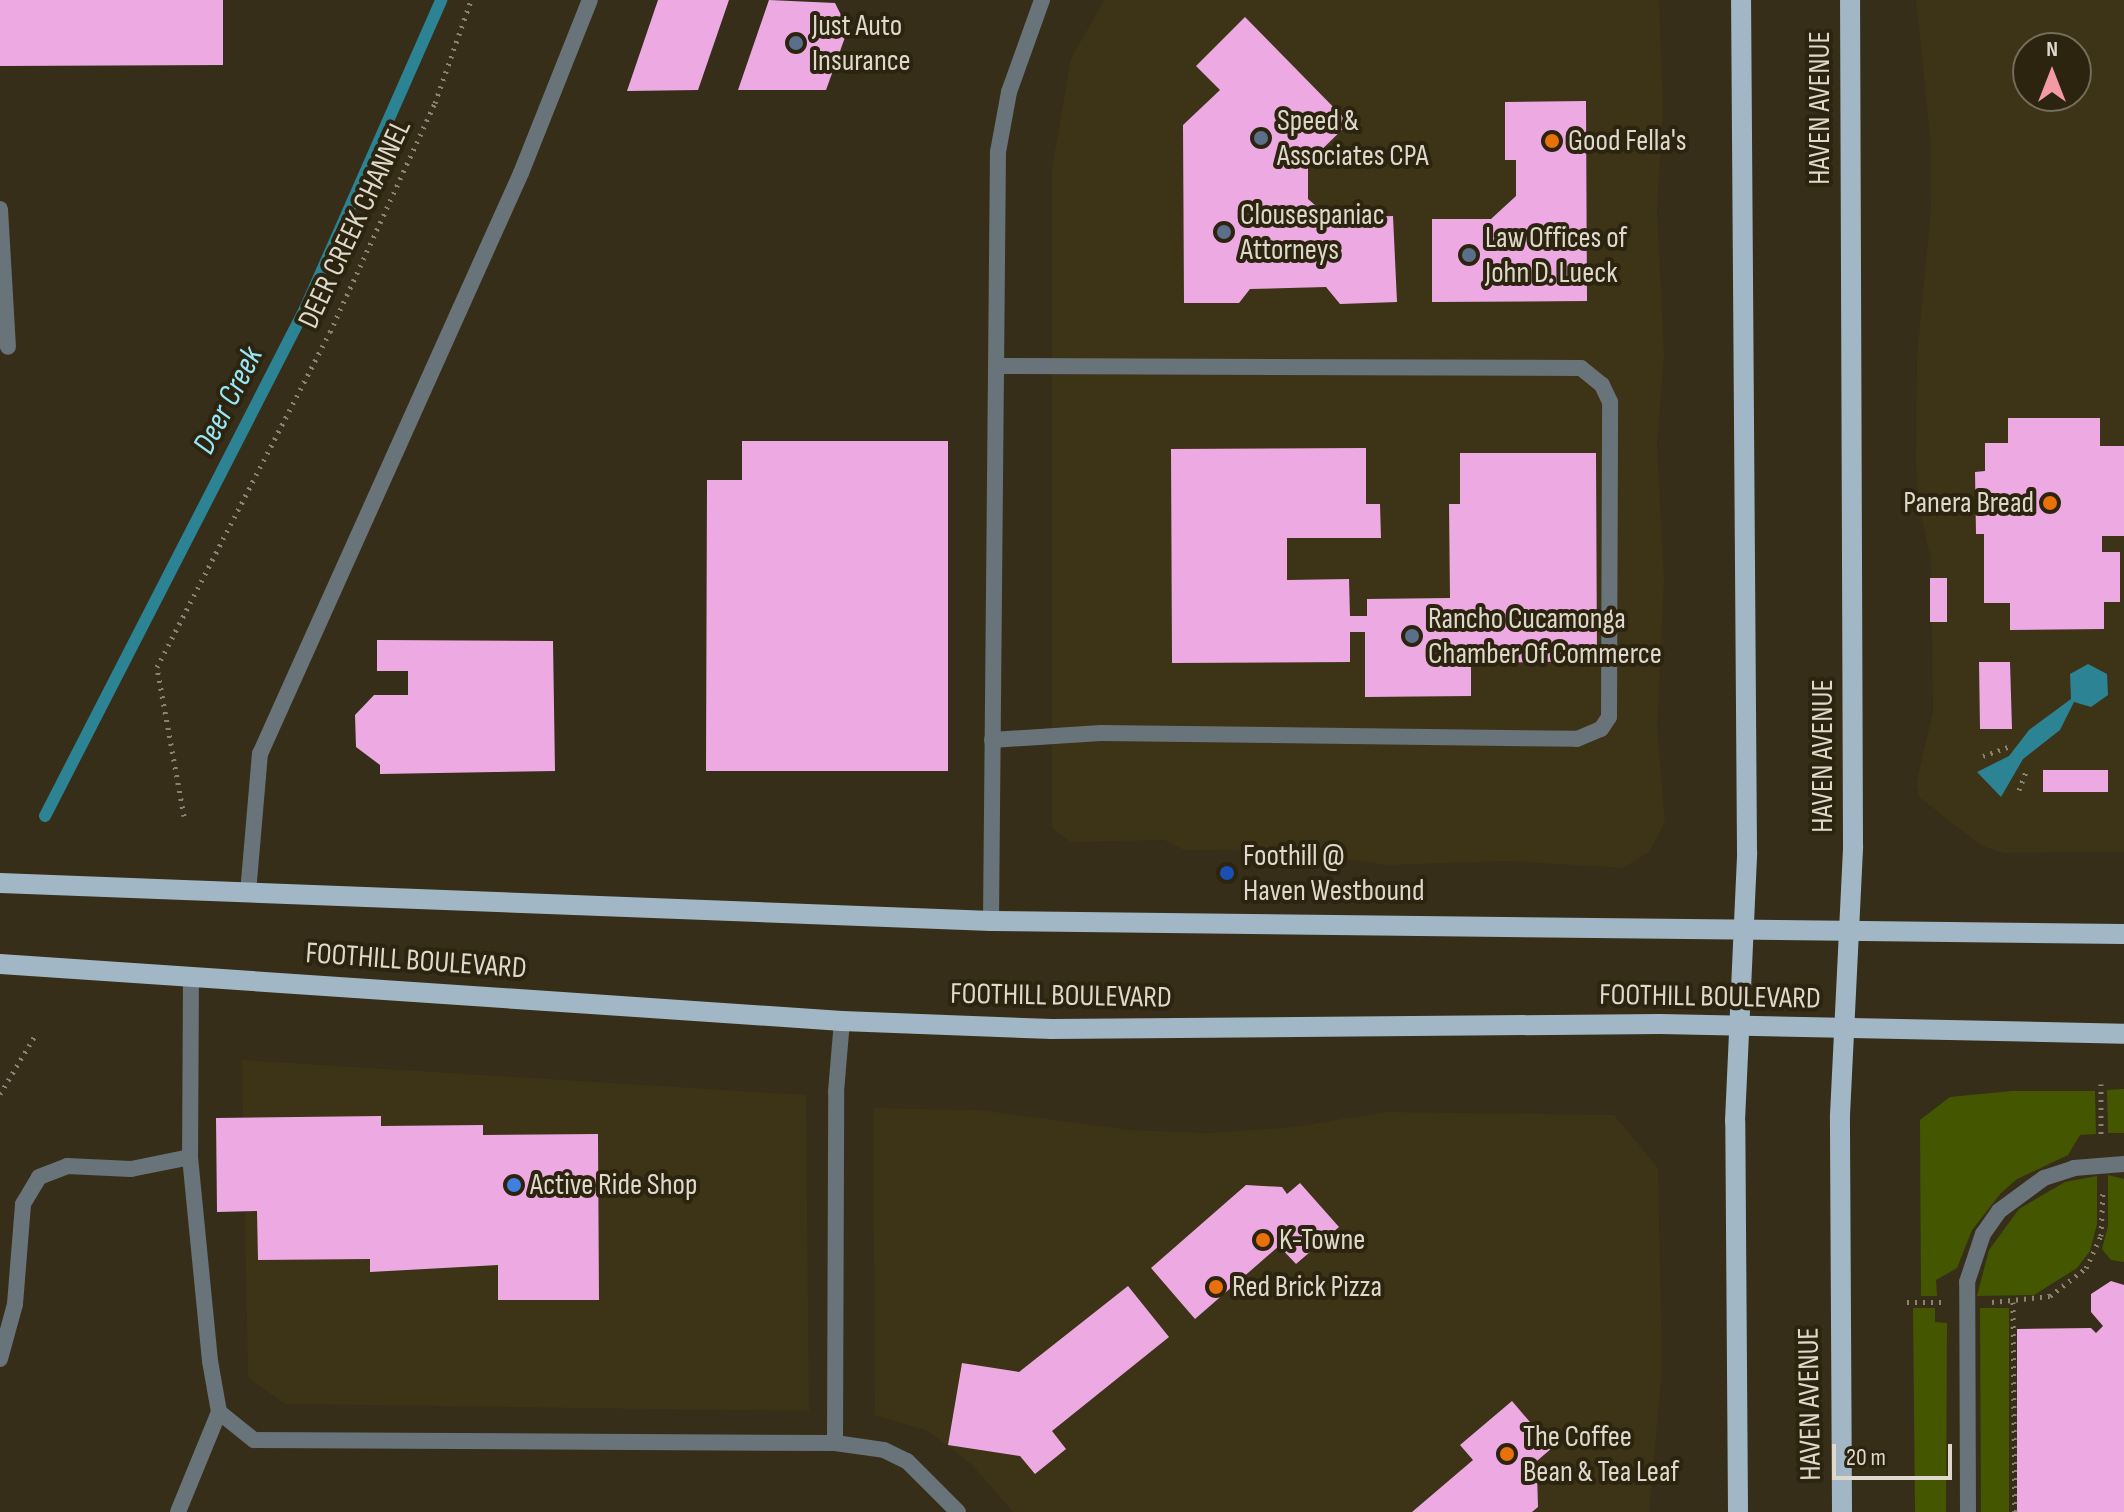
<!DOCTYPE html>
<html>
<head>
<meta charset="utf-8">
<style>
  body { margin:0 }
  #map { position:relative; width:2124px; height:1512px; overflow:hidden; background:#362e19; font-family:"Sofia Sans Condensed",sans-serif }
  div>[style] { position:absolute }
  .built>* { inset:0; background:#3d3317 }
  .green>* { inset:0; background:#445700 }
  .water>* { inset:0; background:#2b8394 }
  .stream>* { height:12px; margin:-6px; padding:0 6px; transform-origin:6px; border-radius:6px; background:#2b8394 }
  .building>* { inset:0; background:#edaae2 }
  .path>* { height:5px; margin-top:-2.5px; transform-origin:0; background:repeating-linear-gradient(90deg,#8a8372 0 2px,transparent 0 8px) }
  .lane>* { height:16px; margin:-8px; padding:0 8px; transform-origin:8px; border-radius:8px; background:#69737a }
  .primary>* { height:20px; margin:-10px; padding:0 10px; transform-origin:10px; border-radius:10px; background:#a2b7c5 }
  .dots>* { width:22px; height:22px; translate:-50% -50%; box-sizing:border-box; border:4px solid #2c240f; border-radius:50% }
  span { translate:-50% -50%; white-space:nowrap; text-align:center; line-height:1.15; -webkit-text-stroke:8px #2c240f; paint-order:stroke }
  .poi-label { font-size:30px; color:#ded9cc }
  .left { translate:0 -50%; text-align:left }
  .right { translate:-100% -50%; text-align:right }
  .street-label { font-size:30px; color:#ded9cc }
  .water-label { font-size:32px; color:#97e7f8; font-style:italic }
  .north { position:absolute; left:2012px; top:32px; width:80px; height:80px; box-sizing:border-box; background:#2c240f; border:2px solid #736c5b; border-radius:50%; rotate:0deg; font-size:22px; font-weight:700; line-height:32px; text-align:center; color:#ded9cc }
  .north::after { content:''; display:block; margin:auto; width:28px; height:36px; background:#f49aa5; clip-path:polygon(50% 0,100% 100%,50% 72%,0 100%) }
  .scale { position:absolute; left:1832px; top:1444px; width:120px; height:36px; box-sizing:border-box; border:4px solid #ded9cc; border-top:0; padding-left:10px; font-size:24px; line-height:28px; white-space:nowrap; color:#ded9cc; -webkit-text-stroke:6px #2c240f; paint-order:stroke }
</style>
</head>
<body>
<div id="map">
  <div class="built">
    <div style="clip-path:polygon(1104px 0,1659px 0,1663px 107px,1657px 210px,1664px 355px,1657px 445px,1664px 580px,1657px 729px,1665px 822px,1649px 852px,1623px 868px,1509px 861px,1386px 865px,1291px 851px,1184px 850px,1165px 840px,1071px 842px,1052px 828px,1052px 168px,1071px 59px)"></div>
    <div style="clip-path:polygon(evenodd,1916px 0,2124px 0,2124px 852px,2004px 853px,1982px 846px,1920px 798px,1916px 784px,1933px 711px,1931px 560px,1918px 500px,1916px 460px,1917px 356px,1931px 209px,1930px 134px,1916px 0,2028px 48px,2076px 48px,2076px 96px,2028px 96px,2028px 48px)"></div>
    <div style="clip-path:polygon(242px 1060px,806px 1095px,809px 1411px,285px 1404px,248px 1377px)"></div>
    <div style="clip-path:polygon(873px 1108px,979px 1110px,1130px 1130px,1209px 1133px,1294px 1127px,1385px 1112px,1614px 1115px,1658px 1168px,1662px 1369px,1649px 1512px,1013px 1512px,972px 1465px,928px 1431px,875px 1415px)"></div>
  </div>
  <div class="green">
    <div style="clip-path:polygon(2124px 1089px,2124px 1133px,2108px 1133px,2107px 1090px)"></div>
    <div style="clip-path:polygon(2012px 1091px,2095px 1091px,2096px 1134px,2080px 1135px,2068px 1155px,2017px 1179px,2001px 1193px,1972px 1230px,1957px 1268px,1936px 1280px,1937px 1296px,1921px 1296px,1920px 1120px,1950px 1097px)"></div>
    <div style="clip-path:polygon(2108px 1175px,2124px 1179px,2124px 1262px,2111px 1260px,2102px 1249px,2108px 1226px)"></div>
    <div style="clip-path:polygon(2097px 1176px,2097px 1224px,2090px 1251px,2077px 1268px,2034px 1295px,1977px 1296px,1989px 1250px,2019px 1209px,2065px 1182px)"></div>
    <div style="clip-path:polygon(1913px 1308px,1935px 1308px,1935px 1322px,1947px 1323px,1946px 1512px,1915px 1512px)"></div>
    <div style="clip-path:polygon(1980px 1308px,2009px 1308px,2009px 1512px,1981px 1512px)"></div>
  </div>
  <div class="water">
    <div style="clip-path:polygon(2088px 664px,2107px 674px,2108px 695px,2091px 707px,2074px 702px,2060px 730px,2023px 759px,2001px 797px,1977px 772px,2009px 756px,2029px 730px,2071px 699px,2070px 674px)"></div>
  </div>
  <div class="stream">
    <div style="left:45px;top:816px;width:570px;rotate:-62.85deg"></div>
    <div style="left:305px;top:309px;width:338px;rotate:-66.2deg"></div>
  </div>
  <div class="building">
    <div style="clip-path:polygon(0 0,223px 0,223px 65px,0 66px)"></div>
    <div style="clip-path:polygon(658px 0,729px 0,698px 90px,627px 91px)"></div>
    <div style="clip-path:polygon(769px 0,835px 3px,848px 29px,826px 90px,738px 90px)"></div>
    <div style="clip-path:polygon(1245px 17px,1349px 123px,1308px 163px,1308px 199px,1330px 218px,1393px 216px,1397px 302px,1340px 304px,1326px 287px,1250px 289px,1239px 303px,1184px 303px,1183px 125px,1220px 90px,1196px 66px)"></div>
    <div style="clip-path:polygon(1586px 101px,1587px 301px,1432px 302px,1432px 219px,1491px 219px,1516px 196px,1516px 160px,1505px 160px,1505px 102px)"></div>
    <div style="clip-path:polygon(2008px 418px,2100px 418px,2100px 446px,2124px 446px,2124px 536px,2102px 536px,2102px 552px,2120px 552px,2120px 602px,2104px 602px,2104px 629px,2010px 630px,2010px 603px,1984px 603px,1984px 534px,1976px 534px,1975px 472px,1985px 471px,1985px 443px,2008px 443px)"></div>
    <div style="clip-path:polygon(742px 441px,948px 441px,948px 771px,706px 771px,707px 480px,742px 480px)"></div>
    <div style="clip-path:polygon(1366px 448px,1366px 504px,1380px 504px,1381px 538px,1287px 538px,1287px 580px,1349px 579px,1350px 616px,1367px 616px,1367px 599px,1450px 598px,1449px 504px,1460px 504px,1460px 453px,1596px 453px,1597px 661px,1471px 663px,1471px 696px,1365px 697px,1365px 632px,1350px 632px,1350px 662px,1172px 663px,1171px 449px)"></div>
    <div style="clip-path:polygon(1930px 578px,1947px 578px,1947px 622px,1930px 622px)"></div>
    <div style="clip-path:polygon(377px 640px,553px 641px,555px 771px,380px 774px,380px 765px,356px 747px,355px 715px,374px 695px,408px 695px,408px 671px,377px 671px)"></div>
    <div style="clip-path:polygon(1979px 662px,2010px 662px,2012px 729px,1980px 729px)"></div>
    <div style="clip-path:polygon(2043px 770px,2108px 770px,2108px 792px,2043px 792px)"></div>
    <div style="clip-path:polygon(381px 1116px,381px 1126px,483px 1125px,483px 1135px,598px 1134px,599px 1300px,498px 1300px,498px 1265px,370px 1272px,370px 1259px,258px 1260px,257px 1211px,217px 1212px,216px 1118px)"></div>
    <div style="clip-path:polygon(1300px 1183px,1339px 1227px,1296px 1264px,1279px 1246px,1195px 1319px,1151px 1268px,1246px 1185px,1282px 1187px,1287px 1194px)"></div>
    <div style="clip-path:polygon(2111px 1281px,2124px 1285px,2124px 1512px,2017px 1512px,2017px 1329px,2091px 1328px,2096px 1333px,2103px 1326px,2091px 1312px,2091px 1294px)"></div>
    <div style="clip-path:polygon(1128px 1286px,1169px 1337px,1052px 1431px,1066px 1449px,1035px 1474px,1020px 1456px,948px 1445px,962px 1363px,1019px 1372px)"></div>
    <div style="clip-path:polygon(1512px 1401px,1552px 1448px,1531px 1466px,1537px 1473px,1538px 1507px,1532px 1512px,1412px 1512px,1473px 1460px,1460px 1445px)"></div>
  </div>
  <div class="path">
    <div style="left:1983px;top:756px;width:27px;rotate:-20deg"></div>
    <div style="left:2019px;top:790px;width:22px;rotate:-69deg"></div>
    <div style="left:184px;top:816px;width:151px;rotate:-100.3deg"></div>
    <div style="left:157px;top:667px;width:377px;rotate:-62.7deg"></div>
    <div style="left:330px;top:332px;width:252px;rotate:-65.4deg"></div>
    <div style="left:435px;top:103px;width:109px;rotate:-70.7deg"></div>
    <div style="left:2101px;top:1084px;width:53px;rotate:90deg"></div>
    <div style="left:0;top:1094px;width:70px;rotate:-59deg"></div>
    <div style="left:1907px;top:1302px;width:35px"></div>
    <div style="left:1992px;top:1302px;width:58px;rotate:-5.9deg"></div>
    <div style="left:2050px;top:1296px;width:46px;rotate:-37.9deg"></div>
    <div style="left:2086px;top:1268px;width:35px;rotate:-65deg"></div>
    <div style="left:2101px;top:1236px;width:45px;rotate:-87.5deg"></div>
    <div style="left:2013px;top:1302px;width:210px;rotate:89.5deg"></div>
  </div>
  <div class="lane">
    <div style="left:0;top:209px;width:138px;rotate:86.7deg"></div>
    <div style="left:992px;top:740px;width:109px;rotate:-3.7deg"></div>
    <div style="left:1101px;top:733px;width:476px;rotate:0.7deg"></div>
    <div style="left:1577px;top:739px;width:26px;rotate:-23deg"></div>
    <div style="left:1601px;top:729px;width:14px;rotate:-56deg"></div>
    <div style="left:1609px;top:717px;width:315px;rotate:-89.8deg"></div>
    <div style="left:1610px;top:402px;width:19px;rotate:-115deg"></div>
    <div style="left:1602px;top:385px;width:27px;rotate:-141deg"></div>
    <div style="left:1581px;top:368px;width:585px;rotate:-179.8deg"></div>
    <div style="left:248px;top:893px;width:140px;rotate:-85.1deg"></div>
    <div style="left:260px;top:754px;width:637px;rotate:-65.81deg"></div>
    <div style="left:521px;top:173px;width:186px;rotate:-68.3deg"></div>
    <div style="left:991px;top:921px;width:769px;rotate:-89.48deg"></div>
    <div style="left:998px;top:152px;width:61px;rotate:-79.6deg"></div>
    <div style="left:1009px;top:92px;width:98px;rotate:-70.3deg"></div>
    <div style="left:191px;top:975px;width:182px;rotate:90.3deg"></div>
    <div style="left:190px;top:1157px;width:205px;rotate:84.4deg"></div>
    <div style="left:210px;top:1361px;width:52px;rotate:80deg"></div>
    <div style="left:219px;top:1412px;width:45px;rotate:38.7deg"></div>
    <div style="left:254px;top:1440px;width:581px;rotate:0.3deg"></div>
    <div style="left:835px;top:1443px;width:49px;rotate:8.1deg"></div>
    <div style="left:884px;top:1450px;width:25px;rotate:26deg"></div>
    <div style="left:907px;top:1461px;width:72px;rotate:45deg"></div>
    <div style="left:0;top:1359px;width:57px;rotate:-74.7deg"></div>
    <div style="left:15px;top:1304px;width:100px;rotate:-85.4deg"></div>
    <div style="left:23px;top:1204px;width:31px;rotate:-59deg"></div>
    <div style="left:39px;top:1177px;width:30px;rotate:-21deg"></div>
    <div style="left:67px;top:1166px;width:64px;rotate:2.7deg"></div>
    <div style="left:131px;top:1169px;width:60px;rotate:-11.5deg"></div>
    <div style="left:835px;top:1443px;width:351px;rotate:-89.8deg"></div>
    <div style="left:836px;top:1092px;width:71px;rotate:-85.2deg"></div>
    <div style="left:178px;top:1512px;width:108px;rotate:-67.7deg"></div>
    <div style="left:1968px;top:1512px;width:230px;rotate:-90.2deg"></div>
    <div style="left:1967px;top:1282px;width:51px;rotate:-71.6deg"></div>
    <div style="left:1983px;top:1234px;width:28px;rotate:-55deg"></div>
    <div style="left:1999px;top:1211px;width:56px;rotate:-36.3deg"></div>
    <div style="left:2044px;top:1178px;width:32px;rotate:-18deg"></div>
    <div style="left:2074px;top:1168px;width:50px;rotate:-4.6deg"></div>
  </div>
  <div class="primary">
    <div style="left:0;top:883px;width:992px;rotate:2.2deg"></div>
    <div style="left:991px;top:921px;width:1133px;rotate:0.66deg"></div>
    <div style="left:0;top:964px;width:844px;rotate:3.87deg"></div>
    <div style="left:842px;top:1021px;width:210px;rotate:2.2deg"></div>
    <div style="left:1052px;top:1029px;width:608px;rotate:-0.47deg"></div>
    <div style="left:1660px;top:1024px;width:464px;rotate:1.2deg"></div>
    <div style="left:1738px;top:1512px;width:391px;rotate:-90.4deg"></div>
    <div style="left:1735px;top:1121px;width:269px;rotate:-87.4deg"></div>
    <div style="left:1747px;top:852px;width:852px;rotate:-90.4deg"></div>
    <div style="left:1842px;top:1512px;width:397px;rotate:-90.3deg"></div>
    <div style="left:1840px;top:1115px;width:269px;rotate:-87.2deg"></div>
    <div style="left:1853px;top:846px;width:846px;rotate:-90.2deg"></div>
  </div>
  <div class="dots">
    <div style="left:796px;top:43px;background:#5c6f8a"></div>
    <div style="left:1261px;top:138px;background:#5c6f8a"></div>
    <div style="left:1552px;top:141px;background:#e8710a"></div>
    <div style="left:1224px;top:232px;background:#5c6f8a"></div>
    <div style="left:1469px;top:255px;background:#5c6f8a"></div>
    <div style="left:2050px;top:503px;background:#e8710a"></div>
    <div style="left:1412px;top:636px;background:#5c6f8a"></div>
    <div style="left:1227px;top:873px;background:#1a4fb4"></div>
    <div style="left:514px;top:1185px;background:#3f7fe0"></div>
    <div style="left:1263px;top:1240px;background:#e8710a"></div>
    <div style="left:1216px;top:1287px;background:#e8710a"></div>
    <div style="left:1507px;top:1454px;background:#e8710a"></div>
  </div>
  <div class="poi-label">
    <span class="left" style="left:812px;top:43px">Just Auto<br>Insurance</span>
    <span class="left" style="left:1277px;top:138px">Speed &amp;<br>Associates CPA</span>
    <span class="left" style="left:1568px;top:141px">Good Fella's</span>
    <span class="left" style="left:1240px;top:232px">Clousespaniac<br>Attorneys</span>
    <span class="left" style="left:1485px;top:255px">Law Offices of<br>John D. Lueck</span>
    <span class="right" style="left:2034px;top:503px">Panera Bread</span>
    <span class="left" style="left:1428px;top:636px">Rancho Cucamonga<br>Chamber Of Commerce</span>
    <span class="left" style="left:1243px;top:873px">Foothill @<br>Haven Westbound</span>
    <span class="left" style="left:530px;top:1185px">Active Ride Shop</span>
    <span class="left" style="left:1279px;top:1240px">K-Towne</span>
    <span class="left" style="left:1232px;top:1287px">Red Brick Pizza</span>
    <span class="left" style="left:1523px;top:1454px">The Coffee<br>Bean &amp; Tea Leaf</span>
  </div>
  <div class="street-label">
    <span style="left:1820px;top:108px;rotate:-90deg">HAVEN AVENUE</span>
    <span style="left:355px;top:224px;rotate:-65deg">DEER CREEK CHANNEL</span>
    <span style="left:1823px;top:756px;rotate:-90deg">HAVEN AVENUE</span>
    <span style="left:416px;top:961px;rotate:4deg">FOOTHILL BOULEVARD</span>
    <span style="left:1061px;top:996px;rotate:1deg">FOOTHILL BOULEVARD</span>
    <span style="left:1710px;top:997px;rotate:1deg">FOOTHILL BOULEVARD</span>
    <span style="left:1810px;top:1404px;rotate:-91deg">HAVEN AVENUE</span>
  </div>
  <div class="water-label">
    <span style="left:229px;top:401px;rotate:-63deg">Deer Creek</span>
  </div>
  <div class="north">N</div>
  <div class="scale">20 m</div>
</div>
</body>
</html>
